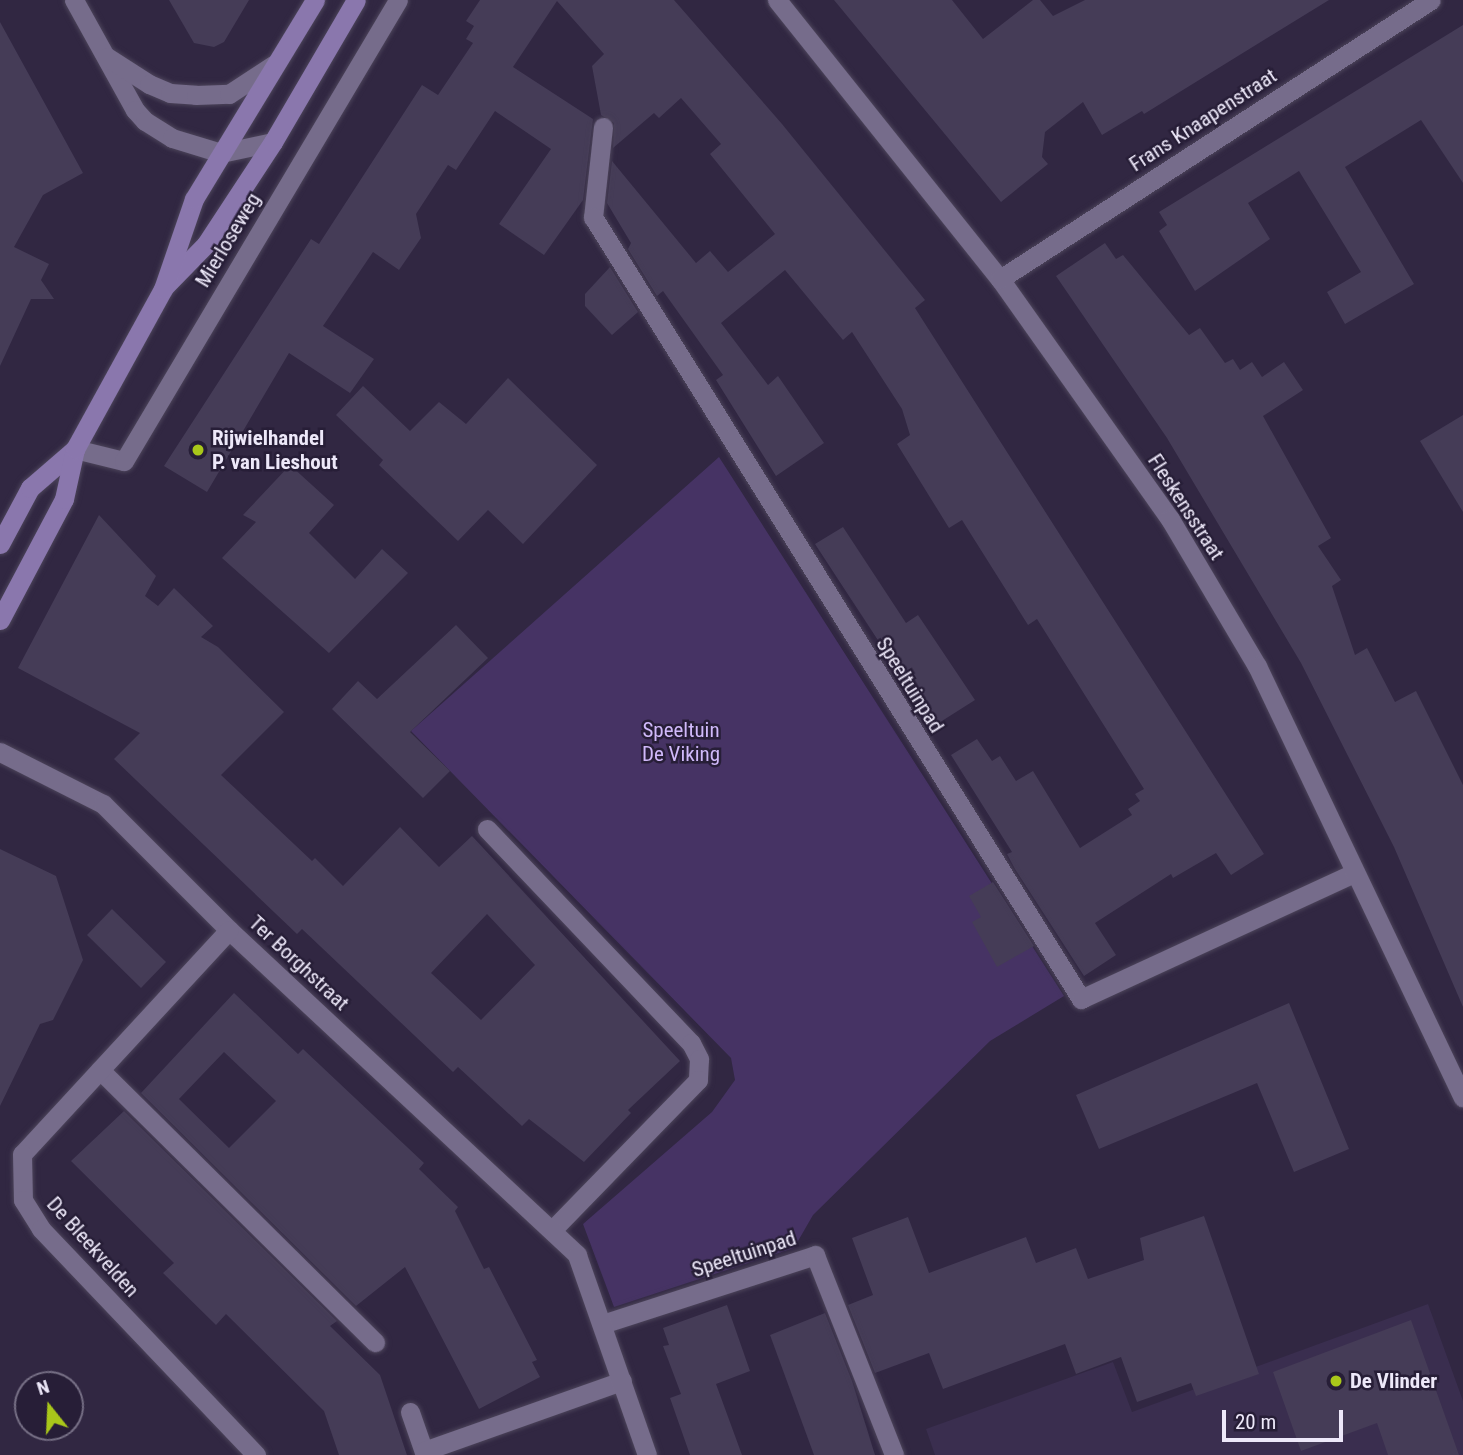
<!DOCTYPE html>
<html>
<head>
<meta charset="utf-8">
<style>
  body { margin:0 }
  #map { position:relative; width:1463px; height:1455px; overflow:hidden; background:#312742; font-family:"Roboto Condensed",sans-serif }
  div>[style] { position:absolute }
  .built>* { inset:0; background:#3a2e4f }
  .green>* { inset:0; background:#463364 }
  .building>* { inset:0; background:#453c57 }
  .roads { filter:drop-shadow(0 0 2px #4c445a) drop-shadow(0 0 2px #4c445a) }
  .service>* { height:19px; margin:-9.5px; padding:0 9.5px; transform-origin:9.5px; border-radius:9.5px; background:#766c8b }
  .minor>* { height:19px; margin:-9.5px; padding:0 9.5px; transform-origin:9.5px; border-radius:9.5px; background:#766c8b }
  .secondary>* { height:19px; margin:-9.5px; padding:0 9.5px; transform-origin:9.5px; border-radius:9.5px; background:#8a77ad }
  .dots>* { width:19px; height:19px; translate:-50% -50%; box-sizing:border-box; border:4px solid #271e37; border-radius:50% }
  span { translate:-50% -50%; white-space:nowrap; text-align:center; line-height:1.15; -webkit-text-stroke:5px #271e37; paint-order:stroke }
  .street-label { font-size:21px; color:#ede8f9 }
  .poi-label { font-size:21px; color:#ede8f9; font-weight:700 }
  .left { translate:0 -50%; text-align:left }
  .park-label { font-size:21px; color:#d0b9fa }
  .north { position:absolute; left:14px; top:1371px; width:70px; height:70px; box-sizing:border-box; background:#271e37; border:2px solid #766f85; border-radius:50%; rotate:342deg; font-size:19px; font-weight:700; line-height:28px; text-align:center; color:#ede8f9 }
  .north::after { content:''; display:block; margin:auto; width:24px; height:32px; background:#a9c71a; clip-path:polygon(50% 0,100% 100%,50% 72%,0 100%) }
  .scale { position:absolute; left:1222px; top:1410px; width:121px; height:32px; box-sizing:border-box; border:4px solid #ede8f9; border-top:0; padding-left:9px; font-size:21px; line-height:24px; white-space:nowrap; color:#ede8f9; -webkit-text-stroke:5px #271e37; paint-order:stroke }
</style>
</head>
<body>
<div id="map">
  <div class="built">
    <div style="clip-path:polygon(1428px 1304px,1463px 1401px,1463px 1455px,935px 1455px,926px 1429px,1113px 1362px,1132px 1412px)"></div>
  </div>
  <div class="green">
    <div style="clip-path:polygon(719px 457px,1064px 996px,990px 1041px,813px 1215px,794px 1248px,614px 1307px,583px 1224px,712px 1112px,735px 1080px,731px 1058px,411px 731px)"></div>
  </div>
  <div class="building">
    <div style="clip-path:polygon(169px 0,249px 0,224px 42px,214px 47px,194px 43px)"></div>
    <div style="clip-path:polygon(480px 0,674px 0,782px 124px,925px 300px,915px 308px,1264px 854px,1231px 875px,1216px 853px,1173px 878px,1171px 874px,1095px 923px,1116px 955px,1084px 976px,1015px 869px,1007px 854px,1012px 852px,951px 755px,977px 739px,992px 761px,1000px 756px,1016px 781px,1033px 771px,1080px 848px,1132px 815px,1128px 809px,1140px 801px,1135px 794px,1144px 789px,1037px 619px,1028px 625px,962px 520px,949px 528px,897px 444px,910px 435px,902px 409px,852px 332px,843px 340px,785px 270px,721px 323px,768px 385px,778px 376px,824px 443px,776px 476px,716px 380px,723px 375px,663px 291px,657px 296px,628px 249px,631px 243px,607px 203px,612px 161px,696px 263px,710px 251px,728px 272px,775px 234px,710px 154px,721px 144px,681px 98px,659px 118px,654px 113px,613px 148px,614px 123px,601px 115px,592px 66px,604px 54px,557px 1px,513px 67px,593px 119px,583px 200px,544px 255px,499px 224px,551px 149px,495px 111px,456px 170px,448px 165px,416px 214px,421px 238px,399px 270px,373px 252px,323px 326px,374px 359px,350px 393px,289px 353px,207px 492px,164px 466px,311px 239px,319px 244px,422px 85px,438px 95px,473px 43px,466px 39px,474px 26px,466px 21px)"></div>
    <div style="clip-path:polygon(834px 0,952px 0,983px 39px,1033px 0,1040px 0,1053px 16px,1085px 0,1329px 0,1144px 114px,1142px 111px,1102px 135px,1083px 102px,1045px 132px,1042px 157px,1048px 164px,1001px 202px)"></div>
    <div style="clip-path:polygon(0 22px,83px 173px,43px 195px,14px 247px,49px 264px,41px 280px,54px 299px,31px 299px,0 366px)"></div>
    <div style="clip-path:polygon(1463px 25px,1463px 183px,1421px 120px,1345px 167px,1414px 284px,1345px 324px,1327px 292px,1361px 272px,1299px 171px,1248px 203px,1270px 239px,1195px 291px,1159px 231px,1167px 225px,1159px 212px)"></div>
    <div style="clip-path:polygon(1105px 243px,1116px 259px,1123px 255px,1189px 335px,1200px 328px,1225px 363px,1233px 359px,1240px 370px,1252px 362px,1262px 377px,1284px 362px,1303px 390px,1263px 416px,1331px 538px,1318px 546px,1341px 580px,1332px 586px,1355px 655px,1367px 648px,1395px 702px,1416px 691px,1463px 785px,1463px 1007px,1394px 847px,1301px 663px,1167px 438px,1056px 276px)"></div>
    <div style="clip-path:polygon(610px 267px,638px 312px,612px 335px,585px 306px,585px 294px)"></div>
    <div style="clip-path:polygon(508px 378px,597px 465px,523px 544px,488px 510px,458px 541px,379px 465px,383px 460px,336px 415px,363px 386px,410px 431px,439px 402px,466px 424px)"></div>
    <div style="clip-path:polygon(1463px 415px,1463px 512px,1420px 441px)"></div>
    <div style="clip-path:polygon(290px 465px,334px 505px,309px 533px,355px 579px,382px 549px,408px 573px,329px 653px,222px 558px,256px 522px,243px 515px)"></div>
    <div style="clip-path:polygon(evenodd,99px 515px,156px 576px,145px 596px,158px 606px,174px 588px,213px 626px,201px 637px,218px 647px,284px 712px,221px 775px,312px 861px,315px 858px,343px 886px,400px 827px,439px 867px,472px 836px,680px 1061px,628px 1110px,631px 1113px,584px 1162px,529px 1119px,522px 1126px,458px 1067px,453px 1072px,302px 929px,297px 934px,114px 759px,140px 733px,18px 668px,99px 515px,487px 914px,535px 965px,481px 1020px,431px 973px,487px 914px)"></div>
    <div style="clip-path:polygon(843px 527px,906px 623px,918px 615px,975px 700px,934px 726px,815px 544px)"></div>
    <div style="clip-path:polygon(456px 625px,488px 658px,410px 732px,450px 771px,423px 798px,332px 709px,358px 681px,377px 699px)"></div>
    <div style="clip-path:polygon(0 849px,56px 876px,83px 960px,53px 1020px,40px 1024px,0 1106px)"></div>
    <div style="clip-path:polygon(993px 882px,1034px 946px,997px 967px,972px 922px,981px 917px,969px 896px)"></div>
    <div style="clip-path:polygon(112px 909px,166px 962px,141px 988px,87px 935px)"></div>
    <div style="clip-path:polygon(evenodd,234px 993px,298px 1054px,303px 1049px,424px 1163px,419px 1169px,458px 1207px,455px 1211px,484px 1269px,489px 1267px,537px 1360px,532px 1362px,540px 1377px,479px 1409px,405px 1267px,356px 1306px,141px 1093px,234px 993px,224px 1052px,276px 1101px,229px 1148px,179px 1099px,224px 1052px)"></div>
    <div style="clip-path:polygon(1289px 1003px,1349px 1149px,1294px 1172px,1257px 1083px,1099px 1149px,1076px 1095px)"></div>
    <div style="clip-path:polygon(124px 1111px,337px 1321px,330px 1326px,380px 1375px,407px 1455px,339px 1455px,324px 1411px,226px 1314px,216px 1325px,163px 1273px,174px 1263px,71px 1161px)"></div>
    <div style="clip-path:polygon(1204px 1216px,1259px 1374px,1196px 1396px,1191px 1383px,1137px 1402px,1121px 1357px,1076px 1374px,1065px 1344px,943px 1389px,929px 1353px,875px 1373px,848px 1305px,873px 1295px,852px 1238px,908px 1217px,929px 1273px,1026px 1237px,1036px 1263px,1076px 1248px,1088px 1279px,1144px 1260px,1140px 1238px)"></div>
    <div style="clip-path:polygon(727px 1305px,750px 1371px,716px 1384px,742px 1455px,690px 1455px,670px 1398px,681px 1394px,663px 1346px,669px 1345px,663px 1328px)"></div>
    <div style="clip-path:polygon(825px 1313px,852px 1381px,875px 1455px,814px 1455px,770px 1335px)"></div>
    <div style="clip-path:polygon(1411px 1320px,1459px 1455px,1388px 1455px,1377px 1423px,1301px 1451px,1273px 1372px)"></div>
  </div>
  <div class="roads">
    <div class="service">
      <div style="left:603px;top:127px;width:91px;rotate:96.3deg"></div>
      <div style="left:593px;top:217px;width:922px;rotate:58.03deg"></div>
      <div style="left:1081px;top:999px;width:301px;rotate:-24.8deg"></div>
      <div style="left:487px;top:829px;width:296px;rotate:46.4deg"></div>
      <div style="left:691px;top:1043px;width:18px;rotate:63deg"></div>
      <div style="left:699px;top:1059px;width:21px;rotate:93deg"></div>
      <div style="left:698px;top:1080px;width:209px;rotate:134.2deg"></div>
      <div style="left:100px;top:1070px;width:387px;rotate:44.7deg"></div>
      <div style="left:602px;top:1324px;width:224px;rotate:-17.9deg"></div>
      <div style="left:815px;top:1255px;width:215px;rotate:68.4deg"></div>
      <div style="left:410px;top:1412px;width:46px;rotate:70.8deg"></div>
      <div style="left:424px;top:1451px;width:210px;rotate:-19.5deg"></div>
    </div>
    <div class="minor">
      <div style="left:74px;top:0;width:126px;rotate:61deg"></div>
      <div style="left:135px;top:110px;width:15px;rotate:48deg"></div>
      <div style="left:145px;top:121px;width:32px;rotate:32deg"></div>
      <div style="left:172px;top:138px;width:51px;rotate:17deg"></div>
      <div style="left:221px;top:153px;width:53px;rotate:-11.9deg"></div>
      <div style="left:777px;top:0;width:357px;rotate:51.4deg"></div>
      <div style="left:1000px;top:279px;width:294px;rotate:54.7deg"></div>
      <div style="left:1170px;top:519px;width:171px;rotate:59.4deg"></div>
      <div style="left:1257px;top:666px;width:478px;rotate:64.5deg"></div>
      <div style="left:107px;top:57px;width:50px;rotate:32.7deg"></div>
      <div style="left:149px;top:84px;width:23px;rotate:23deg"></div>
      <div style="left:170px;top:93px;width:26px;rotate:4deg"></div>
      <div style="left:196px;top:95px;width:33px;rotate:-2deg"></div>
      <div style="left:229px;top:94px;width:53px;rotate:-33.4deg"></div>
      <div style="left:1000px;top:279px;width:513px;rotate:-32.92deg"></div>
      <div style="left:75px;top:449px;width:50px;rotate:13.8deg"></div>
      <div style="left:124px;top:461px;width:536px;rotate:-59.27deg"></div>
      <div style="left:0;top:752px;width:115px;rotate:26.8deg"></div>
      <div style="left:103px;top:804px;width:178px;rotate:45deg"></div>
      <div style="left:229px;top:930px;width:476px;rotate:43deg"></div>
      <div style="left:577px;top:1255px;width:212px;rotate:70.7deg"></div>
      <div style="left:229px;top:930px;width:305px;rotate:132.7deg"></div>
      <div style="left:22px;top:1154px;width:46px;rotate:88.8deg"></div>
      <div style="left:23px;top:1200px;width:34px;rotate:58deg"></div>
      <div style="left:41px;top:1229px;width:312px;rotate:46.4deg"></div>
    </div>
    <div class="secondary">
      <div style="left:165px;top:286px;width:59px;rotate:-45.7deg"></div>
      <div style="left:206px;top:244px;width:122px;rotate:-56.7deg"></div>
      <div style="left:273px;top:142px;width:164px;rotate:-59.7deg"></div>
      <div style="left:0;top:544px;width:64px;rotate:-61.8deg"></div>
      <div style="left:30px;top:488px;width:60px;rotate:-40.9deg"></div>
      <div style="left:0;top:620px;width:137px;rotate:-62.1deg"></div>
      <div style="left:64px;top:499px;width:51px;rotate:-77.6deg"></div>
      <div style="left:75px;top:449px;width:183px;rotate:-61.2deg"></div>
      <div style="left:163px;top:289px;width:95px;rotate:-71deg"></div>
      <div style="left:194px;top:199px;width:233px;rotate:-58.7deg"></div>
    </div>
  </div>
  <div class="dots">
    <div style="left:198px;top:450px;background:#a9c71a"></div>
    <div style="left:1336px;top:1381px;background:#a9c71a"></div>
  </div>
  <div class="street-label">
    <span style="left:1203px;top:120px;rotate:-33deg">Frans Knaapenstraat</span>
    <span style="left:228px;top:240px;rotate:-59deg">Mierloseweg</span>
    <span style="left:1186px;top:507px;rotate:57deg">Fleskensstraat</span>
    <span style="left:910px;top:685px;rotate:58deg">Speeltuinpad</span>
    <span style="left:299px;top:963px;rotate:43deg">Ter Borghstraat</span>
    <span style="left:93px;top:1247px;rotate:48deg">De Bleekvelden</span>
    <span style="left:744px;top:1254px;rotate:-18deg">Speeltuinpad</span>
  </div>
  <div class="poi-label">
    <span class="left" style="left:212px;top:450px">Rijwielhandel<br>P. van Lieshout</span>
    <span class="left" style="left:1350px;top:1381px">De Vlinder</span>
  </div>
  <div class="park-label">
    <span style="left:681px;top:742px">Speeltuin<br>De Viking</span>
  </div>
  <div class="north">N</div>
  <div class="scale">20 m</div>
</div>
</body>
</html>
